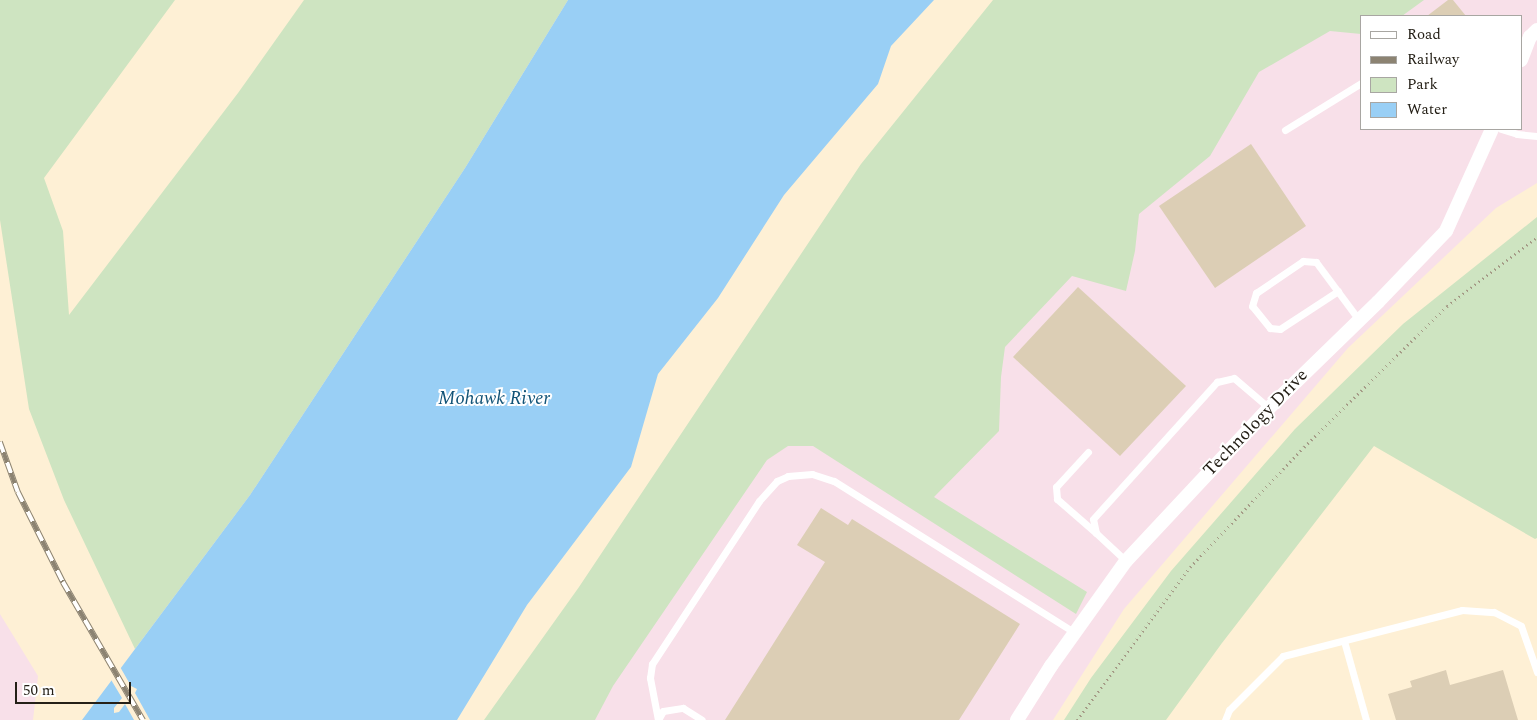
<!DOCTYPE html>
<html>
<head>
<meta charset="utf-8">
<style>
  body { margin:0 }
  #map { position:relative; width:1537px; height:720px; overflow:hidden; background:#fef0d5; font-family:Spectral,serif }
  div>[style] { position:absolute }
  .industrial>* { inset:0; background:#f8e0e9 }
  .green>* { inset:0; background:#cee4c1 }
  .water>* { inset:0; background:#99cff5 }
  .pier>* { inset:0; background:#fef0d5 }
  .building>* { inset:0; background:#dcceb5 }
  .path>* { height:2.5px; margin-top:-1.25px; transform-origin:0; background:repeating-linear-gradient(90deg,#a59b87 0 1px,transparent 0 5px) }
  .lane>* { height:7px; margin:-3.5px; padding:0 3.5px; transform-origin:3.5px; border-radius:3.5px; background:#fff }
  .street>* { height:14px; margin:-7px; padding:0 7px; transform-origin:7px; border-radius:7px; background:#fff }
  .rail>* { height:5.5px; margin-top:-2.75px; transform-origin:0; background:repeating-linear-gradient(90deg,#fff 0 11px,#8c8372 0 22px); box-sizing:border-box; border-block:1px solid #8c8372 }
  span { translate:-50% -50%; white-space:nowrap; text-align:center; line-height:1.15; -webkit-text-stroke:4px #fff; paint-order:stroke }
  .street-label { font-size:18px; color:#252017 }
  .water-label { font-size:19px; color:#115377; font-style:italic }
  .legend { position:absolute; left:1360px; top:15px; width:162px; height:115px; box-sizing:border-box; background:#fff; border:1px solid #a8a6a2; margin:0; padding:6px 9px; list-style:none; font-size:15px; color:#252017 }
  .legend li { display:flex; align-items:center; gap:10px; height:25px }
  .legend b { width:25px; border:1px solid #a8a6a2 }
  .scale { position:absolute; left:15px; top:682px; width:116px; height:22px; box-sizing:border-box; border:2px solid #252017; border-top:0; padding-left:6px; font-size:15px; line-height:18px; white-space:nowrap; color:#252017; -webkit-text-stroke:4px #fff; paint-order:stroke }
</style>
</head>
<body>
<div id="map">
  <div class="industrial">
    <div style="clip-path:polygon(evenodd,1327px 0,1537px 0,1537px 183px,1496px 208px,1348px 348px,1124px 609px,1053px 720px,562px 720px,770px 438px,1327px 0,1361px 16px,1521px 16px,1521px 129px,1361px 129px,1361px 16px)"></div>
    <div style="clip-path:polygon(0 614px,38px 676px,33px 720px,0 720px)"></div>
  </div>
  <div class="green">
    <div style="clip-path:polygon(0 0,175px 0,44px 178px,63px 231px,69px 315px,238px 93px,304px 0,568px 0,465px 168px,250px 495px,135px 649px,64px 500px,29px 409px,0 220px)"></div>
    <div style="clip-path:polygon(993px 0,1424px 0,1402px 16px,1361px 16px,1361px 34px,1330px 31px,1259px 72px,1210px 156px,1139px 214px,1135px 251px,1126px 291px,1072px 276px,1005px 347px,1001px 377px,999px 431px,934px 497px,1087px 592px,1076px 614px,813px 446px,788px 446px,767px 460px,613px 686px,595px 720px,484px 720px,579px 587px,861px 164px)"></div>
    <div style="clip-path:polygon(1537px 217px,1537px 538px,1535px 539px,1374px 446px,1222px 643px,1166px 720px,1064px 720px,1091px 678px,1171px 571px,1295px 429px,1403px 324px)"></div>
  </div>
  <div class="water">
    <div style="clip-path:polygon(568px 0,934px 0,891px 46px,878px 84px,784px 195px,718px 298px,658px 374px,631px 467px,527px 605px,457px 720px,82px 720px,250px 495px,465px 168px)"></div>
  </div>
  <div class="pier">
    <div style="clip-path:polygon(119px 665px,131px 686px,137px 689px,135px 693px,150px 720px,134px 720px,125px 704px,119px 712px,114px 713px,114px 708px,122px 698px,110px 678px)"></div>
  </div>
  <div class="building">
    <div style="clip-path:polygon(1448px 0,1453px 0,1466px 16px,1427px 16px)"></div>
    <div style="clip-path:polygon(1251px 144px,1306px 226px,1215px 288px,1159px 206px)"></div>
    <div style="clip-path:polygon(1078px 287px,1186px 386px,1120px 456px,1013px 357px)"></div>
    <div style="clip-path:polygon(821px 508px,848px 525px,852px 519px,1020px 624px,959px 720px,725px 720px,825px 562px,797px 545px)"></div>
    <div style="clip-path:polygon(1446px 670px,1450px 685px,1503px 670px,1518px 720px,1396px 720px,1388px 694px,1412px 687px,1410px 681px)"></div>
  </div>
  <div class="path">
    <div style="left:1077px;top:720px;width:190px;rotate:-53.6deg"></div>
    <div style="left:1190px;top:567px;width:166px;rotate:-46.5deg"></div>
    <div style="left:1304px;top:447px;width:201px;rotate:-44.6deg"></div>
    <div style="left:1447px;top:306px;width:113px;rotate:-37.5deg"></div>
  </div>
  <div class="lane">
    <div style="left:1501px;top:129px;width:17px;rotate:17deg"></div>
    <div style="left:1517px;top:134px;width:20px;rotate:6deg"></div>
    <div style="left:1285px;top:130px;width:89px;rotate:-31.7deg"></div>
    <div style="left:1338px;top:291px;width:69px;rotate:146.8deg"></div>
    <div style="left:1280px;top:329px;width:10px;rotate:-174deg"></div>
    <div style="left:1270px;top:328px;width:28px;rotate:-129deg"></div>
    <div style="left:1252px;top:306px;width:14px;rotate:-73deg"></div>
    <div style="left:1256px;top:293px;width:57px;rotate:-34.2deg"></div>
    <div style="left:1303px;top:261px;width:13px;rotate:4deg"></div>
    <div style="left:1316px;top:262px;width:72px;rotate:53.4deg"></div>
    <div style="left:1088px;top:452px;width:47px;rotate:132.4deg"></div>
    <div style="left:1056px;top:487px;width:12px;rotate:85deg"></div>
    <div style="left:1057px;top:499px;width:52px;rotate:41.1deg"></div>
    <div style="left:1126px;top:561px;width:41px;rotate:-137deg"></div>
    <div style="left:1096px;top:533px;width:14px;rotate:-102deg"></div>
    <div style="left:1093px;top:519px;width:185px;rotate:-47.9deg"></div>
    <div style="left:1217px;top:382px;width:17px;rotate:-13deg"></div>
    <div style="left:1234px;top:378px;width:46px;rotate:40.6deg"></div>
    <div style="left:1344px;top:641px;width:82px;rotate:74.4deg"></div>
    <div style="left:658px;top:720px;width:43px;rotate:-100.8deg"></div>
    <div style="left:650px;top:678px;width:14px;rotate:-82deg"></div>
    <div style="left:652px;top:664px;width:195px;rotate:-56.7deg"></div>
    <div style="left:759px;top:501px;width:27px;rotate:-48deg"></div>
    <div style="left:777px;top:481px;width:12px;rotate:-24deg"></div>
    <div style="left:788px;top:476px;width:24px;rotate:-5deg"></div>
    <div style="left:812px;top:474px;width:23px;rotate:18deg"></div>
    <div style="left:834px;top:481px;width:285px;rotate:32.2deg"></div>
    <div style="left:658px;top:720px;width:10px;rotate:-61deg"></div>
    <div style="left:663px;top:711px;width:20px;rotate:-9deg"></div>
    <div style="left:683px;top:708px;width:22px;rotate:32deg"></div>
    <div style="left:1225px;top:720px;width:11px;rotate:-68deg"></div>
    <div style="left:1229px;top:710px;width:76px;rotate:-45deg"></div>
    <div style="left:1283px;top:656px;width:185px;rotate:-14.4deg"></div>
    <div style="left:1462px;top:610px;width:32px;rotate:4deg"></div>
    <div style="left:1494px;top:612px;width:30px;rotate:27deg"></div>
    <div style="left:1521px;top:626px;width:49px;rotate:70.8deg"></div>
  </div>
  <div class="street">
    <div style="left:1521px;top:60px;width:25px;rotate:-69deg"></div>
    <div style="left:1530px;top:37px;width:10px;rotate:-45deg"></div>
    <div style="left:1017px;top:720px;width:64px;rotate:-57.8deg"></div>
    <div style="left:1051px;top:666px;width:129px;rotate:-54.5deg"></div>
    <div style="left:1126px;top:561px;width:209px;rotate:-46.9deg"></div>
    <div style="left:1269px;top:408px;width:152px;rotate:-44.2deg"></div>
    <div style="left:1378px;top:302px;width:98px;rotate:-46.2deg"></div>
    <div style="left:1446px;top:231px;width:112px;rotate:-65.7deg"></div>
  </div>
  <div class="rail">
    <div style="left:0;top:442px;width:53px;rotate:70.2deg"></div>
    <div style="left:18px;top:492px;width:101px;rotate:63.4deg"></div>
    <div style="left:63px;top:582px;width:160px;rotate:59.9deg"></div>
  </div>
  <div class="street-label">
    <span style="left:1256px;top:423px;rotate:-46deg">Technology Drive</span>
  </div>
  <div class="water-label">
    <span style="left:494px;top:399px">Mohawk River</span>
  </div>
  <ul class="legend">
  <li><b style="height:6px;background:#fff"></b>Road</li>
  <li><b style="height:6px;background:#8c8372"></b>Railway</li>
  <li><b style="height:14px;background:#cee4c1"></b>Park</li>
  <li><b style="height:14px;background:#99cff5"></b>Water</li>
  </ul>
  <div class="scale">50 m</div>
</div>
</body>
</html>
